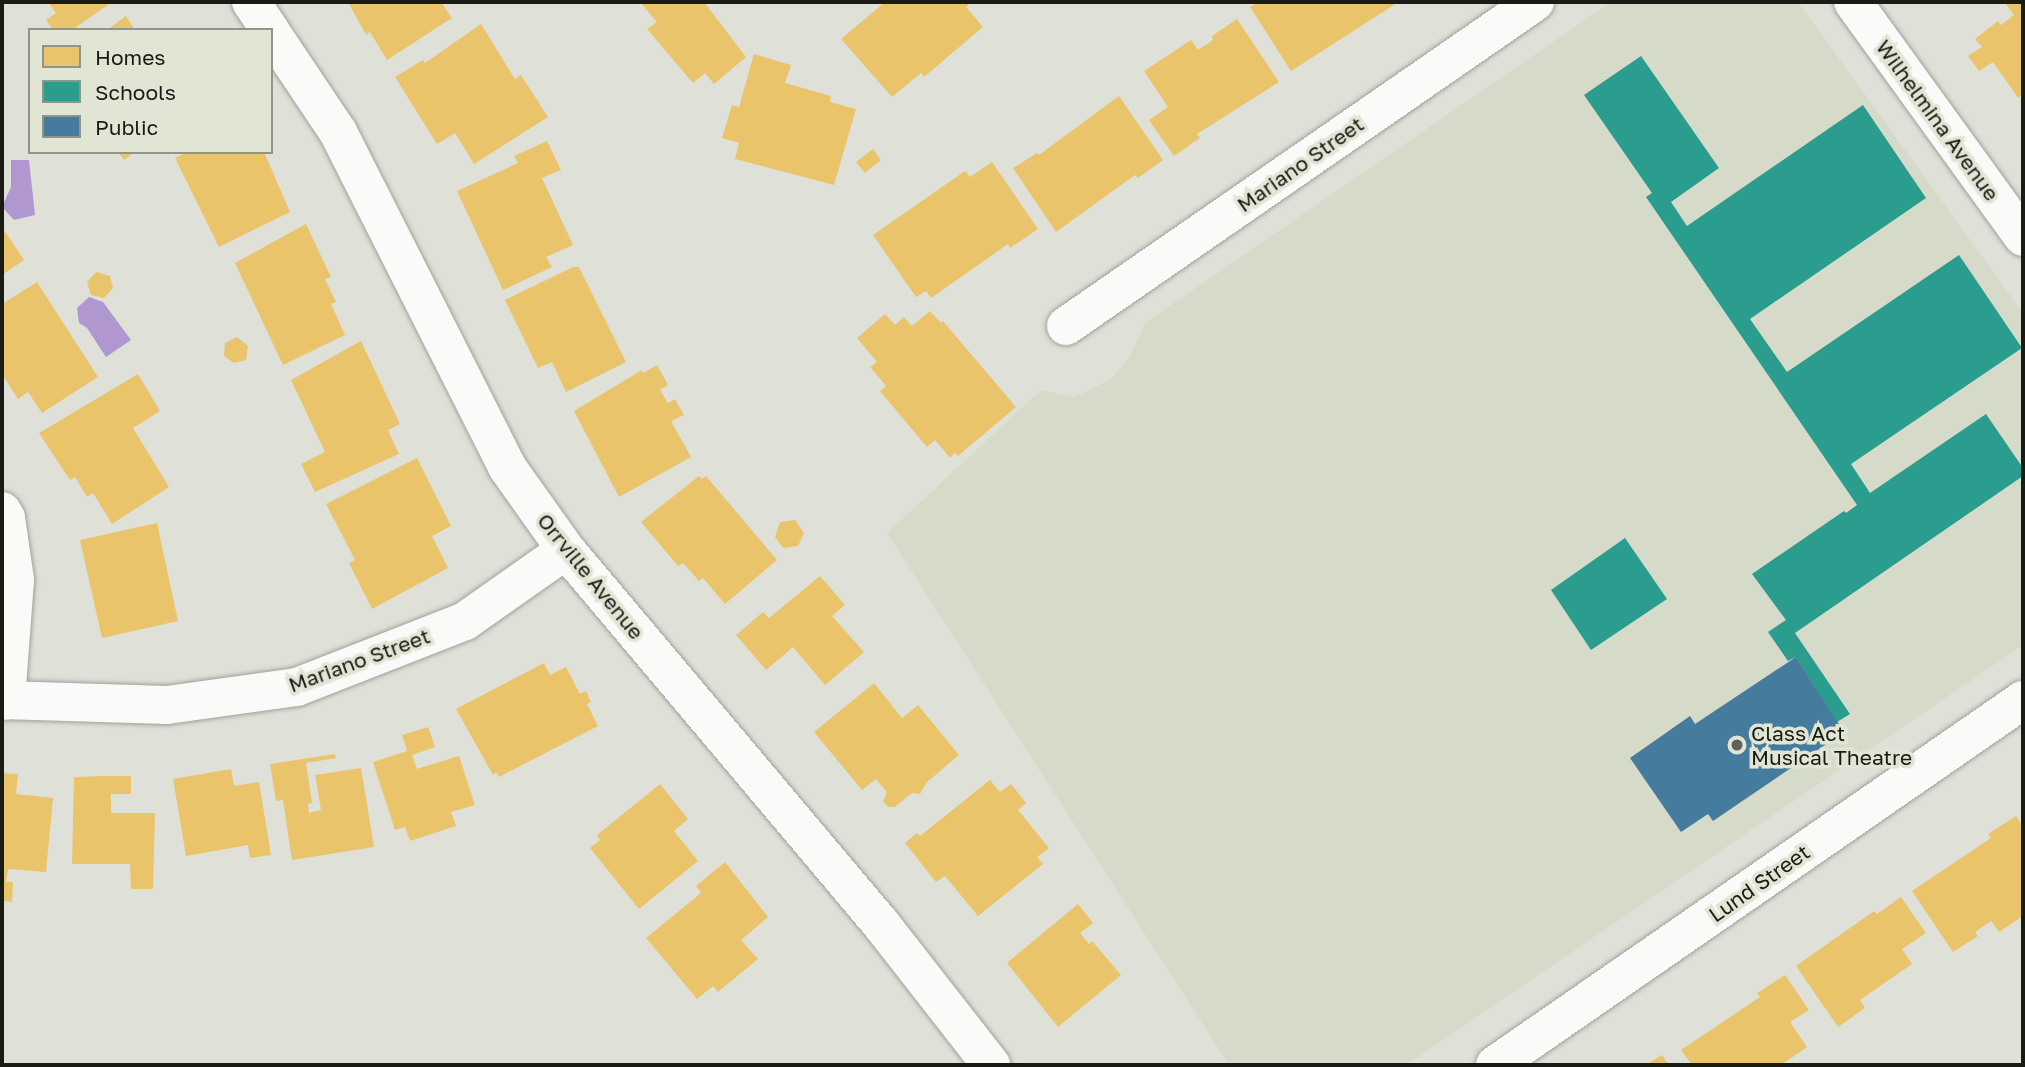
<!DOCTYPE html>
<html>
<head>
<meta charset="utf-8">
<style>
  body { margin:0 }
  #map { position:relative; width:2025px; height:1067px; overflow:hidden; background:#dfe1d8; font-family:"Golos Text",sans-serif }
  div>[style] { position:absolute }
  .built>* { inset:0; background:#d6dac8 }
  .water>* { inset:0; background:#b197cf }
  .homes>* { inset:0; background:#e9c46a }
  .schools>* { inset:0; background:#2a9d8f }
  .public>* { inset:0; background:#457b9d }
  .roads { filter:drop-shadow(0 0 2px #a0a29b) drop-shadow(0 0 2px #a0a29b) }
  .minor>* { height:38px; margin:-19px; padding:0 19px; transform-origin:19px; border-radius:19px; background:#fafaf9 }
  .dots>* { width:19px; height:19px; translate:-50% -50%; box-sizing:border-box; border:4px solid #e1e5d4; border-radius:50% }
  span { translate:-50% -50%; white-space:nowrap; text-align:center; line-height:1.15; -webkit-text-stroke:7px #e1e5d4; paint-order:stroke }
  .street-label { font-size:21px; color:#1a1b15 }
  .poi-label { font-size:21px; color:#1a1b15 }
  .left { translate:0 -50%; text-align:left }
  .frame { position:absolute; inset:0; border:4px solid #1a1b15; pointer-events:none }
  .legend { position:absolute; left:28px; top:28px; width:245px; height:126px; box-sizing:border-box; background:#e1e5d4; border:2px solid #919488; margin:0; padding:9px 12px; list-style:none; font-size:21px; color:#1a1b15 }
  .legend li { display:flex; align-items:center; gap:14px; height:35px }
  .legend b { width:35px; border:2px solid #919488 }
</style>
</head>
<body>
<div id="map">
  <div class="built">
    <div style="clip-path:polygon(1611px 2px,1798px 2px,2023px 313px,2023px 645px,1406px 1065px,1229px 1065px,887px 533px,1041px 390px,1074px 397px,1110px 380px,1129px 358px,1145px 323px)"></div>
  </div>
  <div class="water">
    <div style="clip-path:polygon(11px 160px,29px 160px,35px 215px,14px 220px,2px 207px,11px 187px)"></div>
    <div style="clip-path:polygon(89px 297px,103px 302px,131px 340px,106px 357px,87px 328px,79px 323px,77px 308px)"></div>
  </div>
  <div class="homes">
    <div style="clip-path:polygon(48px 2px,112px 2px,72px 30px,53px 30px,46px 20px,56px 13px)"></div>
    <div style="clip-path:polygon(348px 2px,441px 2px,452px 18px,387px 60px,370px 32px,366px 35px)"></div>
    <div style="clip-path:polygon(640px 2px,704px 2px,746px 57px,714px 84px,705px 73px,693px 83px,647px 29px,657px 22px)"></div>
    <div style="clip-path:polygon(885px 2px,972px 2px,966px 7px,983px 27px,924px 77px,921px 73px,892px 97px,841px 39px)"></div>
    <div style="clip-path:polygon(1259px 2px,1396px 2px,1397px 3px,1291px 71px,1250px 7px)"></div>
    <div style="clip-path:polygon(2023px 2px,2023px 94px,2018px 98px,1993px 62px,1979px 71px,1968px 56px,1982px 47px,1975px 39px,1998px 21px,2001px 25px,2014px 15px,2005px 3px)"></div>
    <div style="clip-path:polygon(126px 16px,135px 30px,107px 30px)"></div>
    <div style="clip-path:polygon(1237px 19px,1279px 82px,1197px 134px,1200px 138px,1174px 156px,1149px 120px,1168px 107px,1144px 71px,1191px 40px,1198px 50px,1213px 40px,1212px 36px)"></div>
    <div style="clip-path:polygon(481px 24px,515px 79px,521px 75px,548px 117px,474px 164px,455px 133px,437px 144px,395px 77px,423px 60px,425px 63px)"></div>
    <div style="clip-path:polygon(754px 54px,791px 65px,785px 83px,831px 96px,830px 102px,856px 109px,834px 185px,735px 159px,739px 143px,722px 138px,732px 105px,739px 107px)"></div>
    <div style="clip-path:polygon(1119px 96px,1163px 160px,1138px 178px,1135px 175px,1056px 232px,1013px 168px,1037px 153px,1039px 155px)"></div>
    <div style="clip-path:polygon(547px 141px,561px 170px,542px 178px,573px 245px,546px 257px,552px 267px,503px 290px,457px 191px,518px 163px,514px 156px)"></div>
    <div style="clip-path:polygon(873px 149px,881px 160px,865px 173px,856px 162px)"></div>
    <div style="clip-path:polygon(118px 152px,135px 152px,124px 160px)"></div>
    <div style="clip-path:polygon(187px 152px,264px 152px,290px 212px,219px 247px,175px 158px)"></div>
    <div style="clip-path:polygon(992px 162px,1038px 229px,1010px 248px,1008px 244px,931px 298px,926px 291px,916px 297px,873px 235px,965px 171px,970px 177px)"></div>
    <div style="clip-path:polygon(306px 224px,331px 277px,325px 279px,336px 302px,331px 304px,345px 335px,283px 365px,235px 263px)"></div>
    <div style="clip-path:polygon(2px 227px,24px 260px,2px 275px)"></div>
    <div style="clip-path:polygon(573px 267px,579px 267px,626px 362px,566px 392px,552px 362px,538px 368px,505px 300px)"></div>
    <div style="clip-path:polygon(96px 272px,110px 276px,113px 288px,104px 298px,91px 295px,87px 282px)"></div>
    <div style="clip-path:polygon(37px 282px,98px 377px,42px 413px,28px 392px,18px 399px,2px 374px,2px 304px)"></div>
    <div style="clip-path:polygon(930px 311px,941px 323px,943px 321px,1016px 407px,958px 456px,955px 453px,950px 458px,935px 440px,927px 447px,880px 391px,886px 386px,870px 367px,877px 362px,857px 338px,885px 314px,895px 325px,904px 317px,912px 326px)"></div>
    <div style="clip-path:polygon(237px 337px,248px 346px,246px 360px,234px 363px,224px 356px,225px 343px)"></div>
    <div style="clip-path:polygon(361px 341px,400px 424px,388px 430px,399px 454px,315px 492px,301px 464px,325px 452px,291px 380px)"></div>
    <div style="clip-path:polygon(657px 365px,668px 385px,660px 390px,668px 403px,675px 399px,684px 415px,671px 421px,691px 457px,619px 497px,574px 411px,642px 370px,643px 373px)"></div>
    <div style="clip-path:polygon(138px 374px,160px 411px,133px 428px,169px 487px,112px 524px,93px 493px,87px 497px,75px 477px,70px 480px,39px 433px)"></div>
    <div style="clip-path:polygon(417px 458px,451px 526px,432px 536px,448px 568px,372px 609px,349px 563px,355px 560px,326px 504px)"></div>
    <div style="clip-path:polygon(699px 476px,702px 479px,706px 476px,777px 560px,725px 604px,703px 578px,699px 581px,683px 563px,678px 566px,641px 522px)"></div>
    <div style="clip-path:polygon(795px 520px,804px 533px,798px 546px,783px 548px,775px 537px,780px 522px)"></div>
    <div style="clip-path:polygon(157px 523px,178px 621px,102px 638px,80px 540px)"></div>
    <div style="clip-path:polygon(820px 576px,845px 605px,832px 616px,864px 652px,825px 685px,793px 647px,766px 670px,736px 635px,763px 612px,769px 618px)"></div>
    <div style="clip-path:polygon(544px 663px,550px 675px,566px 667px,580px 694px,586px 691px,591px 702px,587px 704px,598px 726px,499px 777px,496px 772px,493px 775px,456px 709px)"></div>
    <div style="clip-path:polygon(874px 683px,902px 718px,918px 705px,959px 755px,926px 783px,920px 794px,912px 793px,895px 807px,889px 807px,883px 802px,887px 792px,876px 779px,862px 790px,814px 732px)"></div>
    <div style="clip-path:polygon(428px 727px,435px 747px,412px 755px,417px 769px,459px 756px,475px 805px,451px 812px,456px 826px,410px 841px,405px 827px,395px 830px,373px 762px,407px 751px,402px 735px)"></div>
    <div style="clip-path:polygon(335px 754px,336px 758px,306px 763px,312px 803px,308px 804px,309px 813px,321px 810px,315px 775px,361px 768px,374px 847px,292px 860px,283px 800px,276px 801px,270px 764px)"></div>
    <div style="clip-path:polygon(231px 769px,234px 786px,259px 782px,271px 855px,250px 858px,248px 845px,186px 856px,173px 779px)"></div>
    <div style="clip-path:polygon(2px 773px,18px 774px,16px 794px,53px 798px,46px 872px,8px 869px,6px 882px,13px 882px,12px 902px,2px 901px)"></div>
    <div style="clip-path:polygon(103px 776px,131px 776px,131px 794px,111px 794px,111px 813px,155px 813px,153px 889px,131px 889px,130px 864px,72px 864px,74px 777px)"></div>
    <div style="clip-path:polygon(990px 780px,1000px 792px,1011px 784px,1026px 803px,1018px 810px,1049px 848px,1037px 857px,1043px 864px,978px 916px,945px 876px,936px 882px,905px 843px,917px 833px,920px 836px)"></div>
    <div style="clip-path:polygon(660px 784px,688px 819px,674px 831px,698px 861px,639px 909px,590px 848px,600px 840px,597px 835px)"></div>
    <div style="clip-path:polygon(2016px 816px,2023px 827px,2023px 916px,1999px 932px,1991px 921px,1975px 932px,1978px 936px,1953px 952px,1912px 891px,1991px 838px,1988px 834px)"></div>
    <div style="clip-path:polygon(725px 862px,768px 917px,741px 940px,758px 959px,718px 992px,713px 986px,697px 999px,646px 938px,701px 893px,696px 886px)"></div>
    <div style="clip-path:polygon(1901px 897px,1926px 933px,1902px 949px,1912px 964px,1860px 1000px,1865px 1008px,1838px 1027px,1796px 966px,1874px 911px,1877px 914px)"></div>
    <div style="clip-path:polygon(1078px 904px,1093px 923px,1080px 933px,1089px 944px,1092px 941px,1121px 975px,1058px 1027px,1007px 963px)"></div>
    <div style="clip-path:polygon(1785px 975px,1809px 1010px,1790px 1022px,1807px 1047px,1781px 1065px,1692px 1065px,1681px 1050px,1760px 997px,1757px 993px)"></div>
    <div style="clip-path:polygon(1662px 1055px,1669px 1065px,1646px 1065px)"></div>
  </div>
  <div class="schools">
    <div style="clip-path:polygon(1641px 56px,1719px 168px,1671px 202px,1687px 226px,1863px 105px,1926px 198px,1750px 319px,1787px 372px,1959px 255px,2022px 348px,1851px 464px,1870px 493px,1986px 414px,2023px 468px,2023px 476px,1795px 633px,1850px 714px,1837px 722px,1796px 657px,1788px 661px,1768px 632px,1786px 620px,1752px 574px,1844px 511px,1846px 513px,1857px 505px,1646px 197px,1652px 193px,1584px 95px)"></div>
    <div style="clip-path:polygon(1625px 538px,1667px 599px,1591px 650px,1551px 590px)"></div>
  </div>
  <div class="public">
    <div style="clip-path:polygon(1796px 657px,1844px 732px,1713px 821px,1708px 814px,1681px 832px,1630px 758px,1690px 716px,1695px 724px)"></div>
  </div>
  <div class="roads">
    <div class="minor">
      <div style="left:251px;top:2px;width:34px;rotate:56deg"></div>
      <div style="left:1853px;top:2px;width:290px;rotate:54.1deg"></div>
      <div style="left:271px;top:32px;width:120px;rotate:56.2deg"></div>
      <div style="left:338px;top:132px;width:375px;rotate:63.2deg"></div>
      <div style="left:507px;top:467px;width:102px;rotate:54.6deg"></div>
      <div style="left:566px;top:550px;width:489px;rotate:49.9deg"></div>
      <div style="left:881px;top:924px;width:179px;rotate:52deg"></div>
      <div style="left:1066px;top:326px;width:570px;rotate:-34.64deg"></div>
      <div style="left:2px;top:511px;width:8px;rotate:60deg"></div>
      <div style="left:6px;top:518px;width:63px;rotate:81.7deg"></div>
      <div style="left:15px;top:580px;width:121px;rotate:94.3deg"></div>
      <div style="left:2px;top:700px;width:165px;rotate:1.7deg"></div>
      <div style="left:167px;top:705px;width:131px;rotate:-7.9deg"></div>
      <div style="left:297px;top:687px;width:180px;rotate:-21.4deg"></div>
      <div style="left:465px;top:621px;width:123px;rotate:-35.1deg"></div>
      <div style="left:1495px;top:1065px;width:642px;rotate:-34.66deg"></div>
    </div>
  </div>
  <div class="dots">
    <div style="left:1737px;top:745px;background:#5f6059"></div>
  </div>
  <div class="street-label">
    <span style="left:1938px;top:120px;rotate:54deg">Wilhelmina Avenue</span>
    <span style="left:1300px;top:164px;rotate:-35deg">Mariano Street</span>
    <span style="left:591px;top:576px;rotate:51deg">Orrville Avenue</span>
    <span style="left:359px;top:660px;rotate:-20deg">Mariano Street</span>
    <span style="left:1759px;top:883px;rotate:-35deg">Lund Street</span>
  </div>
  <div class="poi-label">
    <span class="left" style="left:1751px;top:745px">Class Act<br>Musical Theatre</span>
  </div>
  <div class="frame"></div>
  <ul class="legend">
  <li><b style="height:19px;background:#e9c46a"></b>Homes</li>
  <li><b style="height:19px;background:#2a9d8f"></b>Schools</li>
  <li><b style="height:19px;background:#457b9d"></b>Public</li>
  </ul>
</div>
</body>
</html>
